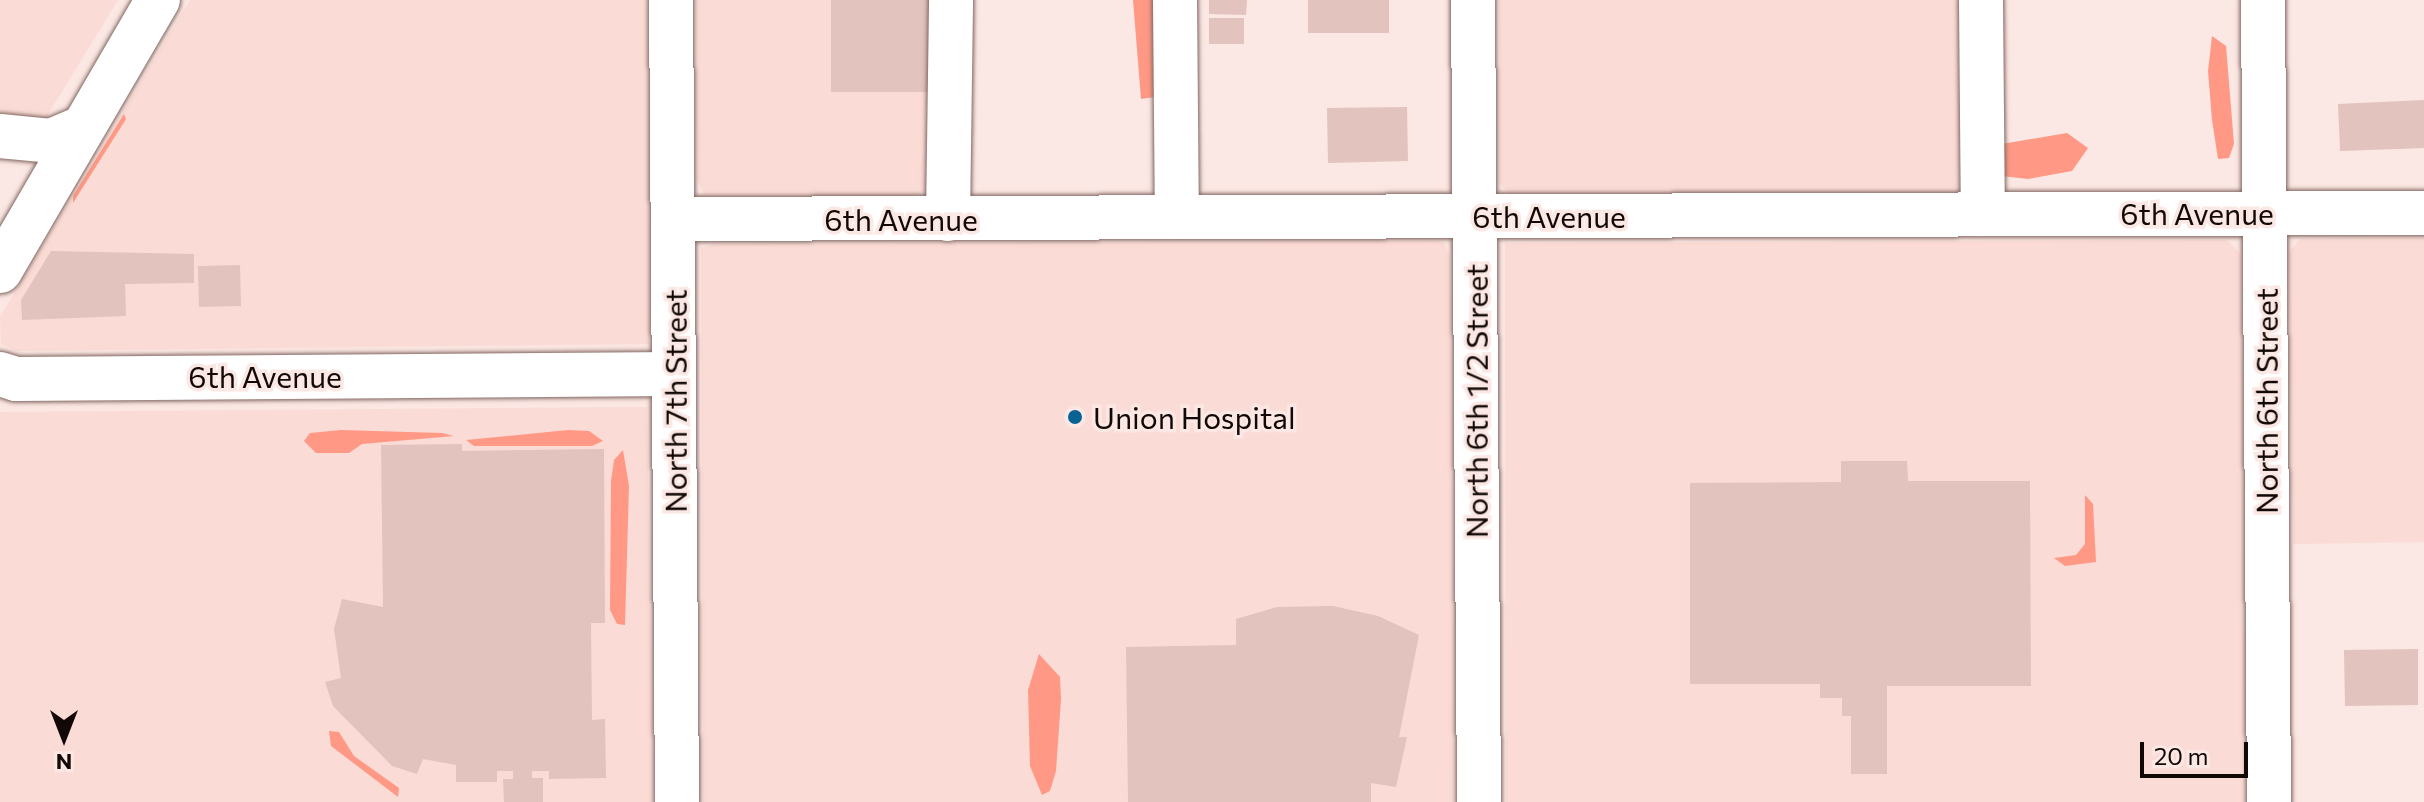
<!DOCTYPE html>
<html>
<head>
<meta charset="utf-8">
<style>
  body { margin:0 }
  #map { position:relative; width:2424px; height:802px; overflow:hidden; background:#fbe7e3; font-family:Commissioner,sans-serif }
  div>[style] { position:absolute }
  .built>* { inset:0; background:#fbdbd5 }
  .forest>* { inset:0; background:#ff9985 }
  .building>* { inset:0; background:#e2c3bd }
  .roads { filter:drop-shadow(0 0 2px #826761) drop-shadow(0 0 2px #826761) }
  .minor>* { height:44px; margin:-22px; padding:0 22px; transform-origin:22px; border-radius:22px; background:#fff }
  .dots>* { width:22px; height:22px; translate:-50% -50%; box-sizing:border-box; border:4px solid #fbe7e3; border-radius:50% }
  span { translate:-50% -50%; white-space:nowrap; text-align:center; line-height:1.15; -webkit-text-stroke:7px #fbe7e3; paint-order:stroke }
  .street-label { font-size:30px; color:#120907 }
  .poi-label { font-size:30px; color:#120907 }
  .left { translate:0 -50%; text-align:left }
  .north { position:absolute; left:24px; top:698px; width:80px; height:80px; -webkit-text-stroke:6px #fbe7e3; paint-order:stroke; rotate:180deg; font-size:22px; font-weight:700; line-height:32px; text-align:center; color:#120907 }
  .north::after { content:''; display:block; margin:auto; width:28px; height:36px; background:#120907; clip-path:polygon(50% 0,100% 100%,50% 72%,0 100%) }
  .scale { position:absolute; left:2140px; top:742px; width:108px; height:36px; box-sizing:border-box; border:4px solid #120907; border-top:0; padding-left:10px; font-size:24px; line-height:28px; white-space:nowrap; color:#120907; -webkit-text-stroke:6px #fbe7e3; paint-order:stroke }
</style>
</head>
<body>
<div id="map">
  <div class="built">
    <div style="clip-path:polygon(0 0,118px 0,44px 121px,0 119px)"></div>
    <div style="clip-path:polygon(190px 0,647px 0,649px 344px,16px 351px,1px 344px,0 317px)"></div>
    <div style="clip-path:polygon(696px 0,942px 0,931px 187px,915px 196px,705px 196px,697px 180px)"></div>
    <div style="clip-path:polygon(1499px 0,1972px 0,1965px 192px,1510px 194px,1500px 184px)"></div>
    <div style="clip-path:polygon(2424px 238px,2424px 542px,2293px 544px,2289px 252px,2300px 239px)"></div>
    <div style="clip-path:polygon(2227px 240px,2241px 254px,2245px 802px,1506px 802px,1505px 243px)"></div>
    <div style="clip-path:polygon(1437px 241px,1444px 243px,1450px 257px,1454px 802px,703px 802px,701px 248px,715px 244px)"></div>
    <div style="clip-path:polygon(647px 407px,653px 802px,0 802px,0 412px)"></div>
  </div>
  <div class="forest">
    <div style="clip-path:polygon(1133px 0,1166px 0,1162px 96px,1141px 99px)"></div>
    <div style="clip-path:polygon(2212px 36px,2226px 46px,2234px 144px,2229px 158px,2218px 159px,2212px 120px,2208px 71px)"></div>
    <div style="clip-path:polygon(124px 114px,126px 119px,73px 203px,73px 196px)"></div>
    <div style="clip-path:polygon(2067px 133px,2088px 148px,2072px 171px,2028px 179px,2002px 176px,2002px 144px)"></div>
    <div style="clip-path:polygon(341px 430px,442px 433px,454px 436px,362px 444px,349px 453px,316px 453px,304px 441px,310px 433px)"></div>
    <div style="clip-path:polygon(568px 430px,589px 431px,603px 441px,592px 446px,474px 446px,466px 440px)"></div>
    <div style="clip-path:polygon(623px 450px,629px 486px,625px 625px,617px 624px,610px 610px,611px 481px,614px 460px)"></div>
    <div style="clip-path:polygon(2085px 495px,2093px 504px,2096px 562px,2065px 566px,2054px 558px,2076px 555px,2085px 544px)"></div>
    <div style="clip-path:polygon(1039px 654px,1060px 677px,1061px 699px,1056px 771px,1050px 791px,1042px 795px,1030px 766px,1028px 690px)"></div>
    <div style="clip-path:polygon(329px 731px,339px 732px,354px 756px,399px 788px,398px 797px,331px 746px)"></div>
  </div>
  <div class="building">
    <div style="clip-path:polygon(831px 0,930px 0,930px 92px,831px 92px)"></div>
    <div style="clip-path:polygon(1209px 0,1247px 0,1246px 15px,1209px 14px)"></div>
    <div style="clip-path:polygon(1308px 0,1389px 0,1389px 33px,1308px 33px)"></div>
    <div style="clip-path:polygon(1209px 18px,1244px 18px,1244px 44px,1209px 44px)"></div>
    <div style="clip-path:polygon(2424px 100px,2424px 148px,2340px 151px,2338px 104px)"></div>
    <div style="clip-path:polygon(1407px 107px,1408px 161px,1328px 163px,1327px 108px)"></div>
    <div style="clip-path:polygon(51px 251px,194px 254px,194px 283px,125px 284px,126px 316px,22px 320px,21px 300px)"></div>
    <div style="clip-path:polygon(240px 265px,241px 306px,199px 307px,198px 266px)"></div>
    <div style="clip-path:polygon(462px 444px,462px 451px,604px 449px,605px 623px,591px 623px,592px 720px,605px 719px,606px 778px,549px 779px,549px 771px,532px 771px,532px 778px,543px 778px,543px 802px,504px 802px,503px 779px,513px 779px,513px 771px,497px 771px,497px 782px,456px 782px,456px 765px,423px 759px,417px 774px,392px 766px,333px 706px,325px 682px,341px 678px,334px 629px,342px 599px,383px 607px,381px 445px)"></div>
    <div style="clip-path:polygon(1841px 461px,1907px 461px,1908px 481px,2030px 481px,2031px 686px,1887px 686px,1887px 774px,1851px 774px,1851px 716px,1842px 716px,1842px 698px,1820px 698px,1820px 684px,1690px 684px,1690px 483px,1841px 482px)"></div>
    <div style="clip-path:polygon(1333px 606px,1378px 616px,1419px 635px,1399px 737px,1407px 737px,1396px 787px,1371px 783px,1371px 802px,1128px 802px,1126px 647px,1236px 645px,1236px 619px,1277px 607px)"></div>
    <div style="clip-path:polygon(2418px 649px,2418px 705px,2345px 706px,2344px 650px)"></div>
  </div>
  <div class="roads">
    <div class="minor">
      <div style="left:671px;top:0;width:802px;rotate:89.57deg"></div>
      <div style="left:1175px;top:0;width:217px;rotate:89.5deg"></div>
      <div style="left:1473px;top:0;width:802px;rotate:89.57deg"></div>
      <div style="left:1981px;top:0;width:214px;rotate:89.5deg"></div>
      <div style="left:2263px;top:0;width:802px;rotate:89.57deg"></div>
      <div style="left:0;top:136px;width:51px;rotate:5.6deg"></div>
      <div style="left:51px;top:141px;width:34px;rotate:-23deg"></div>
      <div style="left:673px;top:219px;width:1751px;rotate:-0.2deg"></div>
      <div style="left:948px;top:219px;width:219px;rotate:-89.2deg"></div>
      <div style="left:0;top:271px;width:314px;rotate:-59.8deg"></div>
      <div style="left:0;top:374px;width:17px;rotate:17deg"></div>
      <div style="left:16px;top:379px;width:658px;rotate:-0.44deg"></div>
    </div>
  </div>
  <div class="dots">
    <div style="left:1075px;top:417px;background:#0a6293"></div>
  </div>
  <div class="street-label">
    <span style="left:2197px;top:213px">6th Avenue</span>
    <span style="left:1549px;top:216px">6th Avenue</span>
    <span style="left:901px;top:219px">6th Avenue</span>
    <span style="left:265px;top:376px">6th Avenue</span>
    <span style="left:675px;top:401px;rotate:-90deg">North 7th Street</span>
    <span style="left:1476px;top:401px;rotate:-90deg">North 6th 1/2 Street</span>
    <span style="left:2266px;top:401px;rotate:-90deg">North 6th Street</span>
  </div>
  <div class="poi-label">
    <span class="left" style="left:1093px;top:417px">Union Hospital</span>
  </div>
  <div class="north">N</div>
  <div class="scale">20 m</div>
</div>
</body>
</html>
